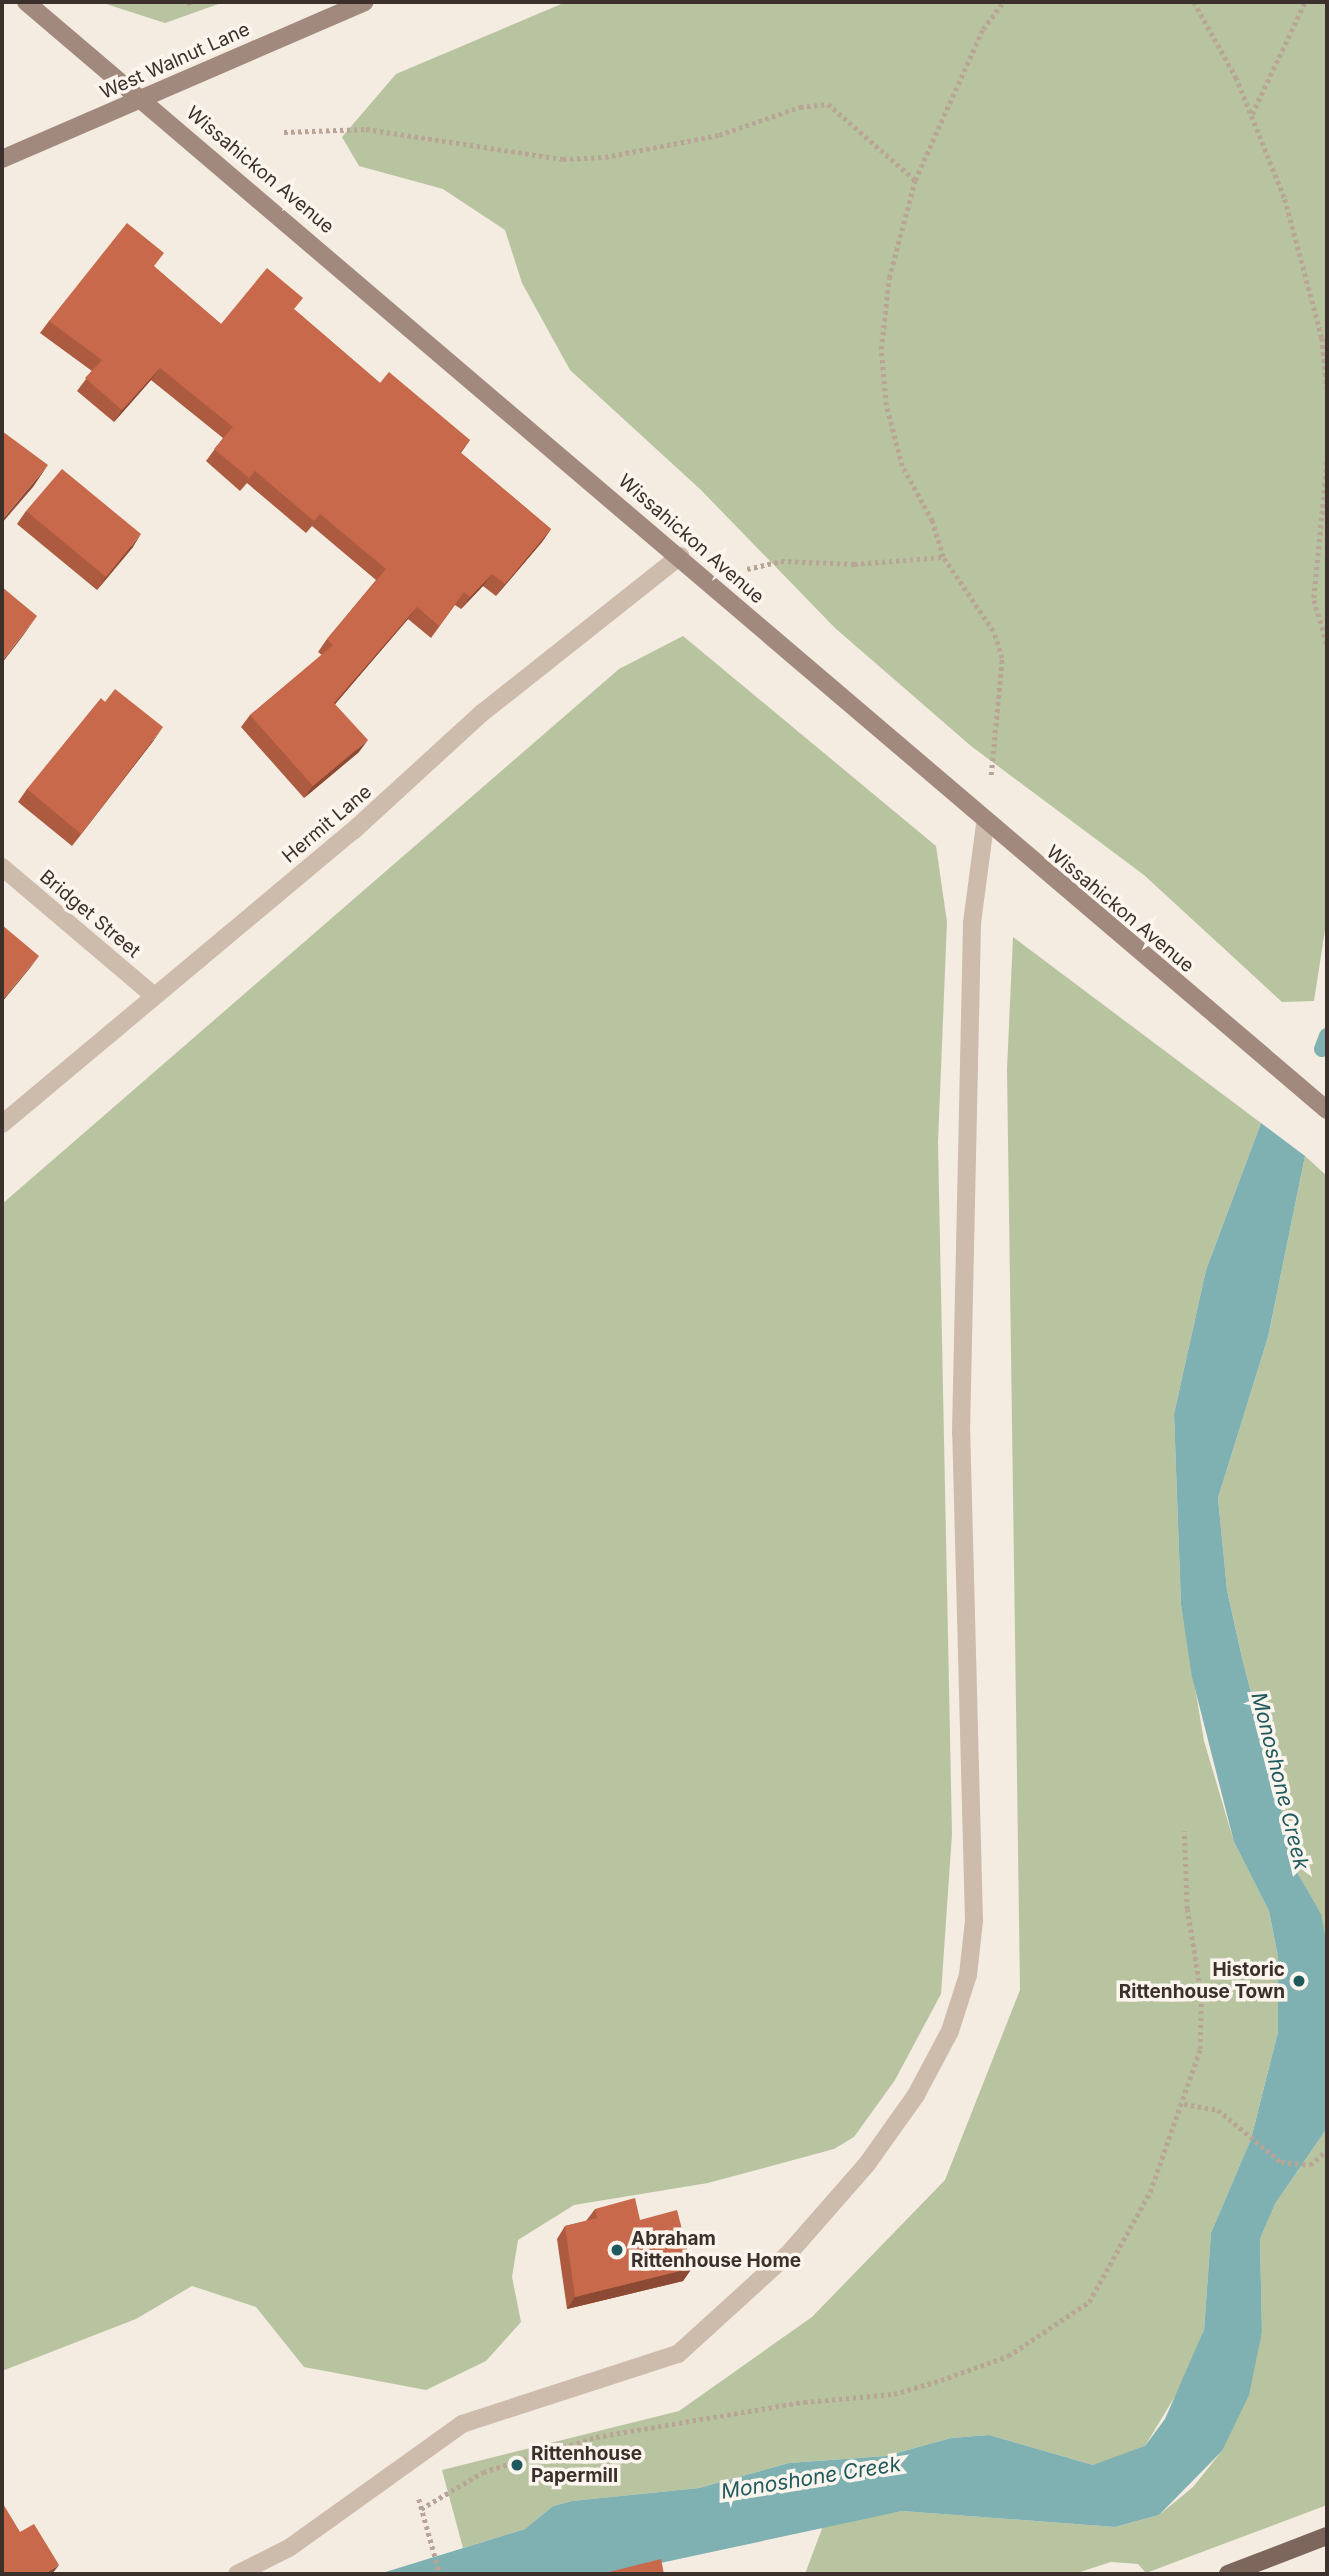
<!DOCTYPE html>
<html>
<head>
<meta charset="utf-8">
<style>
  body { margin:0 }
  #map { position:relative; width:1329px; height:2576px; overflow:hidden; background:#f4ebe1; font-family:Inter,sans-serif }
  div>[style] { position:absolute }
  .green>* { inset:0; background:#b8c4a0 }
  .water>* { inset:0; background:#7fb0b2 }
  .stream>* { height:16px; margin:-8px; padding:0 8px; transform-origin:8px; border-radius:8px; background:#7fb0b2 }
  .path>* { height:4.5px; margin-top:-2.25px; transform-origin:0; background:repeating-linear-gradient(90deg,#b9a596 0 3.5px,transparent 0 7px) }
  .lane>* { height:18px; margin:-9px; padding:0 9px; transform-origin:9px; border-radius:9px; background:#cdbbac }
  .street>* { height:18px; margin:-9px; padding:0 9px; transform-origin:9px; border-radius:9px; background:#cdbbac }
  .secondary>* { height:18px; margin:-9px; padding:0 9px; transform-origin:9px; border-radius:9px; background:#a18a7d }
  .primary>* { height:18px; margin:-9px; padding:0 9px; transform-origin:9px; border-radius:9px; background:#7d675c }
  .wall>* { inset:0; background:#ac5a40 }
  .shaded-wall>* { inset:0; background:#8c4a34 }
  .building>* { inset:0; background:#c8694b }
  .dots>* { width:19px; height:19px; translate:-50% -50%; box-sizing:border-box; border:4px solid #fbf5ee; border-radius:50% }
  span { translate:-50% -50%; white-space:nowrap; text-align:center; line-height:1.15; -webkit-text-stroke:7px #fbf5ee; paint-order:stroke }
  .street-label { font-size:19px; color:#3b302b }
  .poi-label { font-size:19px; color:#3b302b; font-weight:700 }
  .right { translate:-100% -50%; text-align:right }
  .left { translate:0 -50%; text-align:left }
  .water-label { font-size:21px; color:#1f5a5e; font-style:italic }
  .frame { position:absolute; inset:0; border:4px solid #3b302b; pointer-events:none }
</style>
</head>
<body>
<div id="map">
  <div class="green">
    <div style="clip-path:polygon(100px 2px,224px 2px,165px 23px)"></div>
    <div style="clip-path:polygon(566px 2px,1327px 2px,1327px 917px,1314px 1001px,1282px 1002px,1144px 875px,971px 746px,835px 628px,701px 490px,570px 370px,522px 283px,505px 230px,443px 189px,359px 166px,342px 137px,396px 74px)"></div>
    <div style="clip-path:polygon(683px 636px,936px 846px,947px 922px,938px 1142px,952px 1834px,941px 1994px,895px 2080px,854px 2137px,834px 2149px,708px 2183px,574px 2205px,518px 2240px,512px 2277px,521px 2322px,486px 2361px,426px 2390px,304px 2367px,256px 2307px,192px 2286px,136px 2319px,2px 2371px,2px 1204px,619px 669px)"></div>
    <div style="clip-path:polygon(1013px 937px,1261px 1123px,1206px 1270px,1174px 1414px,1181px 1605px,1204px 1741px,1234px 1842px,1269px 1911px,1278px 1957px,1278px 2032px,1251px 2139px,1211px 2233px,1204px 2330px,1189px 2373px,1145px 2446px,1120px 2460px,1093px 2465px,989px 2435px,951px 2438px,886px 2456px,789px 2463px,699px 2488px,572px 2501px,553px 2506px,525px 2529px,463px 2548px,442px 2470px,679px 2411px,812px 2317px,945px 2180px,1020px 1990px,1007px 1069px)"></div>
    <div style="clip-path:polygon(1305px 1156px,1327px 1176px,1327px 1946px,1320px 1914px,1298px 1874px,1242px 1658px,1227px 1590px,1218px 1498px,1268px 1337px)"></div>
    <div style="clip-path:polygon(1327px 2128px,1327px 2505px,1146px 2573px,1138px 2564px,1111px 2562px,1074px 2574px,805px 2574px,823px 2526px,902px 2511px,1115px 2527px,1159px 2515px,1193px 2487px,1222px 2451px,1262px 2332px,1260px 2239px,1275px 2204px)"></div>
  </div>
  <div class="water">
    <div style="clip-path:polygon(1261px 1123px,1305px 1156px,1268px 1337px,1218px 1498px,1227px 1590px,1242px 1658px,1298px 1874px,1321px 1914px,1327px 1946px,1327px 2128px,1275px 2204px,1260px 2239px,1262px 2332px,1249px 2395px,1222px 2451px,1159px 2515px,1115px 2527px,902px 2511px,609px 2574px,379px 2574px,525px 2529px,553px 2506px,572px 2501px,699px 2488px,789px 2463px,886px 2456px,951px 2438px,989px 2435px,1093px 2465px,1145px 2446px,1165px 2419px,1204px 2330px,1211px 2233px,1251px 2139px,1278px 2032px,1278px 1957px,1269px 1911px,1234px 1842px,1192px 1677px,1181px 1605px,1174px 1414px,1206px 1270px)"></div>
  </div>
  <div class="stream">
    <div style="left:1322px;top:1049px;width:14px;rotate:-69deg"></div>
  </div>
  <div class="path">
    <div style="left:189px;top:2px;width:5px;rotate:68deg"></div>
    <div style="left:1194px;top:2px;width:86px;rotate:60.8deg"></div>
    <div style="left:1236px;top:77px;width:131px;rotate:68.1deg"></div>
    <div style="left:1285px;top:199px;width:144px;rotate:75.1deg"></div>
    <div style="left:1322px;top:338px;width:50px;rotate:84.3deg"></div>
    <div style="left:1252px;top:114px;width:124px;rotate:-64.7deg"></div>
    <div style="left:284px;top:132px;width:82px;rotate:-2.1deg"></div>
    <div style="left:366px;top:129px;width:199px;rotate:8.7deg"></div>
    <div style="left:563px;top:159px;width:42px;rotate:-2.7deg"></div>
    <div style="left:605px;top:157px;width:116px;rotate:-10.9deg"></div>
    <div style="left:719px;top:135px;width:86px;rotate:-19.1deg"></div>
    <div style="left:800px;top:107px;width:28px;rotate:-6deg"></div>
    <div style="left:828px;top:104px;width:116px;rotate:41.1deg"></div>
    <div style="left:1327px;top:462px;width:139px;rotate:95.4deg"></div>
    <div style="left:1314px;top:600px;width:46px;rotate:73.5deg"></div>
    <div style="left:747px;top:569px;width:35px;rotate:-13deg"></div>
    <div style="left:781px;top:561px;width:73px;rotate:2.4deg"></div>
    <div style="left:854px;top:564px;width:89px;rotate:-4.5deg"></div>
    <div style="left:991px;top:775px;width:118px;rotate:-84.6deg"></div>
    <div style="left:1002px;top:658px;width:28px;rotate:-108deg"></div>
    <div style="left:993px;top:631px;width:89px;rotate:-124deg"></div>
    <div style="left:943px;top:557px;width:38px;rotate:-107deg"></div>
    <div style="left:932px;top:521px;width:63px;rotate:-118.6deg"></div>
    <div style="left:902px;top:466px;width:63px;rotate:-104.7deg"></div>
    <div style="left:886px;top:405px;width:56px;rotate:-95.1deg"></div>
    <div style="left:881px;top:349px;width:71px;rotate:-83.6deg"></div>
    <div style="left:889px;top:278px;width:101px;rotate:-75.1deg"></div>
    <div style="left:915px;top:180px;width:166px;rotate:-65.8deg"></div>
    <div style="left:983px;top:29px;width:34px;rotate:-53deg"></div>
    <div style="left:1184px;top:2104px;width:35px;rotate:10deg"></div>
    <div style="left:1218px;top:2110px;width:82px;rotate:39.5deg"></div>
    <div style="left:1281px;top:2162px;width:29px;rotate:6deg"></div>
    <div style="left:1310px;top:2165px;width:23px;rotate:-41deg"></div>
    <div style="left:419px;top:2499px;width:78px;rotate:74.4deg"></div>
    <div style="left:421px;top:2509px;width:72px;rotate:-30.8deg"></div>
    <div style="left:483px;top:2472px;width:118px;rotate:-17.2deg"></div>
    <div style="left:596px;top:2437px;width:211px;rotate:-9.6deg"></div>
    <div style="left:804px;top:2402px;width:90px;rotate:-5.1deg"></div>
    <div style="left:894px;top:2394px;width:49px;rotate:-16.6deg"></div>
    <div style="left:941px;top:2380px;width:71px;rotate:-19.7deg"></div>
    <div style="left:1008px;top:2356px;width:97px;rotate:-33.7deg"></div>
    <div style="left:1089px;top:2302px;width:126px;rotate:-61deg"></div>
    <div style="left:1150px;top:2192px;width:151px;rotate:-70.7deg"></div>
    <div style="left:1200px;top:2049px;width:54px;rotate:-88.9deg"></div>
    <div style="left:1201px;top:1995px;width:87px;rotate:-99.2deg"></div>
    <div style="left:1187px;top:1909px;width:78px;rotate:-92.2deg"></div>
  </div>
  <div class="lane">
    <div style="left:237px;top:2574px;width:58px;rotate:-26.6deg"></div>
    <div style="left:289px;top:2548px;width:213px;rotate:-35.6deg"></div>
    <div style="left:462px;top:2424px;width:227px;rotate:-18deg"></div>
    <div style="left:678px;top:2354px;width:151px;rotate:-42.3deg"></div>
    <div style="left:790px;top:2252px;width:117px;rotate:-48.8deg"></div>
    <div style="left:867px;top:2164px;width:85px;rotate:-54.6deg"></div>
    <div style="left:916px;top:2095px;width:72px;rotate:-62deg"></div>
    <div style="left:950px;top:2031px;width:59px;rotate:-72.2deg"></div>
    <div style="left:968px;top:1975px;width:54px;rotate:-83.7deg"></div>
    <div style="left:974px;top:1921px;width:488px;rotate:-91.5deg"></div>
    <div style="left:961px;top:1433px;width:510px;rotate:-88.76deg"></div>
    <div style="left:972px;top:923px;width:100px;rotate:-82.5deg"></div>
  </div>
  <div class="street">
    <div style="left:2px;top:867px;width:197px;rotate:40.3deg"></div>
    <div style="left:2px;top:1124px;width:457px;rotate:-39.9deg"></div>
    <div style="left:353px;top:831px;width:175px;rotate:-42.5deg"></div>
    <div style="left:482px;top:713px;width:253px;rotate:-38.4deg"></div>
  </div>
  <div class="secondary">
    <div style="left:26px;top:2px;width:1709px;rotate:40.42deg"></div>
    <div style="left:2px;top:159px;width:395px;rotate:-23.4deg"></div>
  </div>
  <div class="primary">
    <div style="left:1228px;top:2574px;width:106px;rotate:-21deg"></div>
  </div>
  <div class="wall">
    <div style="clip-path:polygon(154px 267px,221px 324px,295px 310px,380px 383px,470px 440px,461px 453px,551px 529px,542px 542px,496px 596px,483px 586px,461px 609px,455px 605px,431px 638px,408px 619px,335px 704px,359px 752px,304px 798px,241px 727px,250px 715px,322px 655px,318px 652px,327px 639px,376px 580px,312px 526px,306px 533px,247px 483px,240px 491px,206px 461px,223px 438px,151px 380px,114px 422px,77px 391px,92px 371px,40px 333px,49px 321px)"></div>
    <div style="clip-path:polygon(26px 511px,133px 547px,97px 590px,17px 524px)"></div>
    <div style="clip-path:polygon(154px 740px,72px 846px,18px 802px,27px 789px)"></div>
    <div style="clip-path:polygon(595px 2209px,640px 2220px,692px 2268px,683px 2281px,567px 2309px,557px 2239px,565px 2226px,586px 2221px)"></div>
  </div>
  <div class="shaded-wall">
    <div style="clip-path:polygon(160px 368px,151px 380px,114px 422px,122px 410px)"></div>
    <div style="clip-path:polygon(48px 465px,33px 487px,2px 523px,2px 520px)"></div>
    <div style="clip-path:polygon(551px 529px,542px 542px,496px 596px,505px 584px)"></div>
    <div style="clip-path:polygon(141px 534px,133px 547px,97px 590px,106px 577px)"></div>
    <div style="clip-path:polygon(492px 574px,483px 586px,461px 609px,470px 597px)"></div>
    <div style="clip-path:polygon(417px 607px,408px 619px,325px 716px,334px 703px)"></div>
    <div style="clip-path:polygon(37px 616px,22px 637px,2px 663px,2px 661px)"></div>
    <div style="clip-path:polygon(163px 727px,154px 740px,72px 846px,81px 834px)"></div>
    <div style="clip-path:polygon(368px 740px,359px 752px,304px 798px,313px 786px)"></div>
    <div style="clip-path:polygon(39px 956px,30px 968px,2px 1002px,2px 1000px)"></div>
    <div style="clip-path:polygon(692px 2268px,683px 2281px,567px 2309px,575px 2297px)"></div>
    <div style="clip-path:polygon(59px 2565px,52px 2574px,44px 2574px)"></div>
  </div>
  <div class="building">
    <div style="clip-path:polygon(127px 223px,164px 253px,154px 266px,221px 324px,267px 268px,303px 298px,294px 309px,380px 383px,389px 372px,470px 440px,460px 452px,551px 529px,505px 584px,492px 574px,470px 597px,464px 592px,439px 626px,417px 607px,334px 703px,368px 740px,313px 786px,250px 715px,333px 645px,327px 639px,386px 569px,320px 514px,314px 521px,255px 471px,249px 478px,214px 449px,233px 427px,160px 368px,122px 410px,85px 378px,102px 360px,49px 321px)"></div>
    <div style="clip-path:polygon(2px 431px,48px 465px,2px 520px)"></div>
    <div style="clip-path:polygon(62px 469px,141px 534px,106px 577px,26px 511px)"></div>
    <div style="clip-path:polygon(2px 587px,37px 616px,2px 661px)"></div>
    <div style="clip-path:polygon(115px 689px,163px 727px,81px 834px,27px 789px,101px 698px,105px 702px)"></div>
    <div style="clip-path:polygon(2px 925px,39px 956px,2px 1000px)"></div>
    <div style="clip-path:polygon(635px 2198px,640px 2220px,677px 2210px,692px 2268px,575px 2297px,565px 2226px,597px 2218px,595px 2209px)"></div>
    <div style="clip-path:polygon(2px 2502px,20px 2532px,34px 2524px,59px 2565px,44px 2574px,2px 2574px)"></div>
    <div style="clip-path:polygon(661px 2559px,664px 2574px,601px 2574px)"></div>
  </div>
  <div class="dots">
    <div style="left:1299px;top:1981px;background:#1f5a5e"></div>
    <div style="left:617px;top:2250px;background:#1f5a5e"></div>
    <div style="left:517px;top:2465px;background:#1f5a5e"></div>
  </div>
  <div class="street-label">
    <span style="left:175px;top:61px;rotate:-24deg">West Walnut Lane</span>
    <span style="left:260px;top:170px;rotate:40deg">Wissahickon Avenue</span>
    <span style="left:691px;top:539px;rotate:41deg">Wissahickon Avenue</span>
    <span style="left:327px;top:824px;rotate:-40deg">Hermit Lane</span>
    <span style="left:1120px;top:909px;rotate:40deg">Wissahickon Avenue</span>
    <span style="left:90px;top:914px;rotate:40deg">Bridget Street</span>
  </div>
  <div class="poi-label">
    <span class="right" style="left:1285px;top:1981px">Historic<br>Rittenhouse Town</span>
    <span class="left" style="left:631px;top:2250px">Abraham<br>Rittenhouse Home</span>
    <span class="left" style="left:531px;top:2465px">Rittenhouse<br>Papermill</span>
  </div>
  <div class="water-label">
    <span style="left:1280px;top:1781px;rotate:76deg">Monoshone Creek</span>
    <span style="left:811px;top:2478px;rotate:-9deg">Monoshone Creek</span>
  </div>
  <div class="frame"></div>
</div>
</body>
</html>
